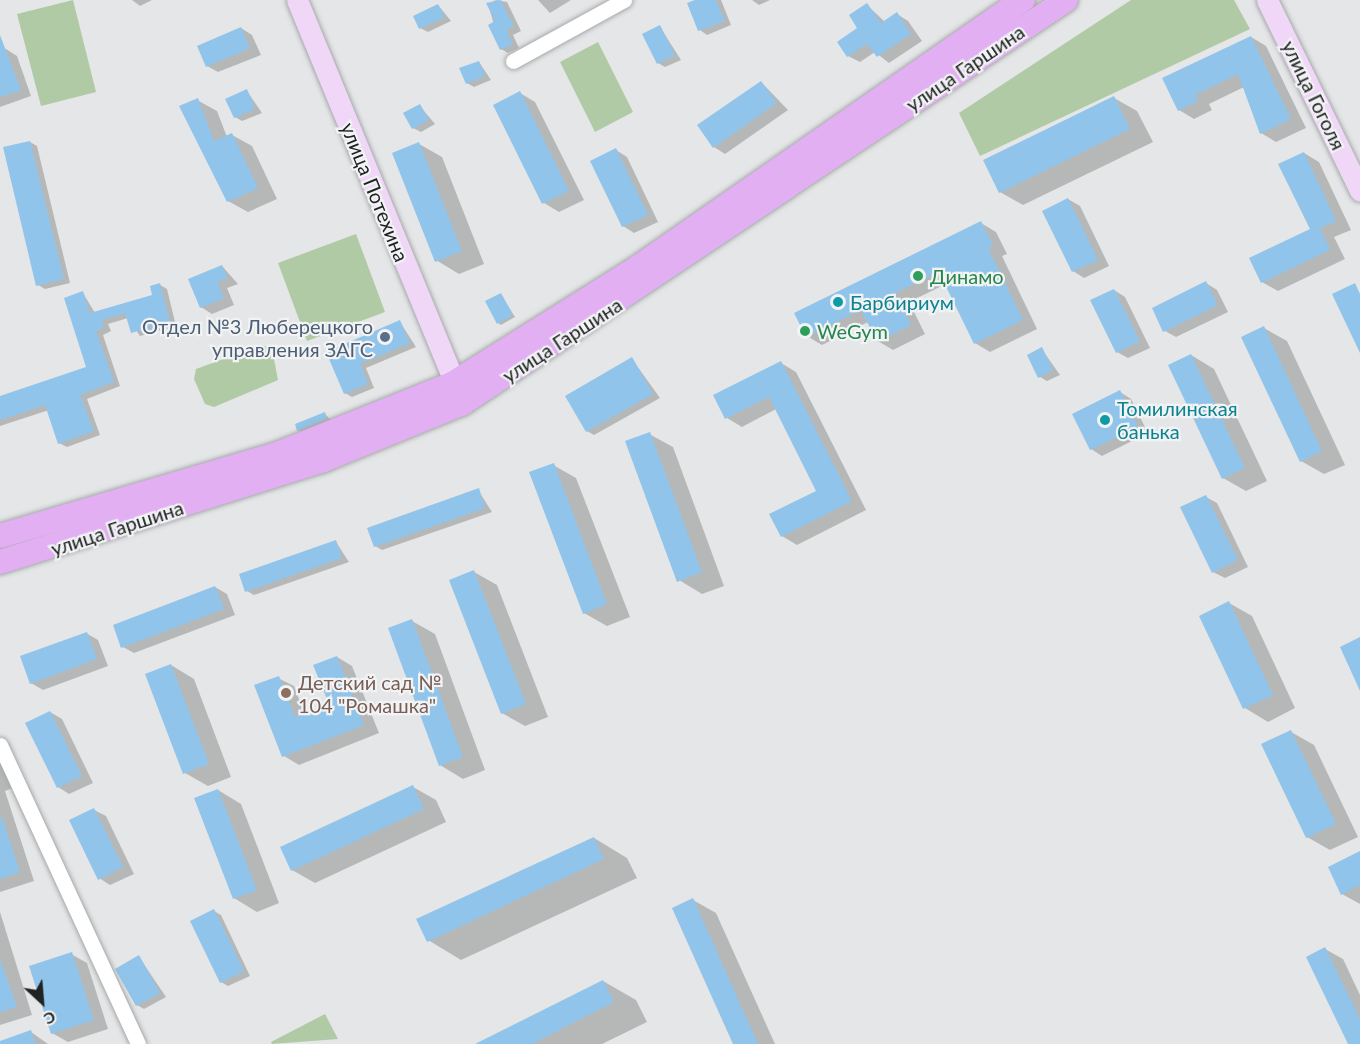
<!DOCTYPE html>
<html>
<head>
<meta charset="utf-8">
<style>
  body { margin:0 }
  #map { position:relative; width:1360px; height:1044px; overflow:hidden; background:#e4e6e7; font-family:Lato,sans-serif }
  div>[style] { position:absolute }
  .green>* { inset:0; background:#b0caa6 }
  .shadow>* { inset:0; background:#0003 }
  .building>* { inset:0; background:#90c4ea }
  .roads { filter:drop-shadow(0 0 2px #a7a9aa) drop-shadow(0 0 2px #a7a9aa) }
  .street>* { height:15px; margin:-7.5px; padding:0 7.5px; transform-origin:7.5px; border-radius:7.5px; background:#fff }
  .secondary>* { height:21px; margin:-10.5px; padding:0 10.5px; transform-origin:10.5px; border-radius:10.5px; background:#f0d7f8 }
  .primary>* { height:24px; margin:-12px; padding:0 12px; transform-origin:12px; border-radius:12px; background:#e1aff2 }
  .dots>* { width:16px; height:16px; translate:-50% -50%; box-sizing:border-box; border:3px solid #f1f3f4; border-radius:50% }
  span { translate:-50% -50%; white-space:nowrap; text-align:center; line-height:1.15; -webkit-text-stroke:4.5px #f1f3f4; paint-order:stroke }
  .street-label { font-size:20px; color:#212222 }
  .leisure-label { font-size:20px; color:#27864d }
  .left { translate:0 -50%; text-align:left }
  .culture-label { font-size:20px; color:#0d838f }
  .service-label { font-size:20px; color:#4e5e75 }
  .right { translate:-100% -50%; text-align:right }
  .education-label { font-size:20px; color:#785e54 }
  .north { position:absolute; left:12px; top:972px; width:60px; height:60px; -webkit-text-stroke:4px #f1f3f4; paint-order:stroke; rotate:154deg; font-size:16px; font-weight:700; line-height:24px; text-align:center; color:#212222 }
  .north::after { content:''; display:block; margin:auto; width:21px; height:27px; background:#212222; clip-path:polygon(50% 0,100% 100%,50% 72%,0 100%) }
</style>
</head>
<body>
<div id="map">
  <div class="green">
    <div style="clip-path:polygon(73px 0,96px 92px,41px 106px,17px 14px)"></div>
    <div style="clip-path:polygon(1131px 0,1234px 0,1250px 29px,980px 156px,959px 113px)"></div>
    <div style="clip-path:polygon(598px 42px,633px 112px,595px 132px,560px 62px)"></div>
    <div style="clip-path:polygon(356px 234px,385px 312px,307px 341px,278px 263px)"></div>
    <div style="clip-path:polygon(262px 345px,272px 349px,278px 380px,214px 407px,205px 404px,194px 379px,196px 369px)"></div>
    <div style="clip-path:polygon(325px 1014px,338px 1039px,272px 1044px,271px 1042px)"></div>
  </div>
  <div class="shadow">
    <div style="clip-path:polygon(132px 0,152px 0,140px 6px)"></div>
    <div style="clip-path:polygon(496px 0,507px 2px,521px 31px,513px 35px,519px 48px,508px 53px,501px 49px,488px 4px)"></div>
    <div style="clip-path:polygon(538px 0,571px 0,550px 13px)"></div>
    <div style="clip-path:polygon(700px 0,721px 0,731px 25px,707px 35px,700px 30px)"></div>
    <div style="clip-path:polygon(752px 0,770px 0,759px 5px)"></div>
    <div style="clip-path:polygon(438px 5px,451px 21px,428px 32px,420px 28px)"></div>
    <div style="clip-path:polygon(867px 5px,885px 22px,897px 14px,908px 21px,922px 41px,889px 63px,875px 52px,860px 62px,848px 56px)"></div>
    <div style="clip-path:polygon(660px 27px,681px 60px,665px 67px,658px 63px)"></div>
    <div style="clip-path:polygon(241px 28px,252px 35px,261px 55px,218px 72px,207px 66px)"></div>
    <div style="clip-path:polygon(1251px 37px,1266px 46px,1306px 128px,1276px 142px,1261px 133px,1244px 87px,1209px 104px,1212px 110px,1194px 119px,1179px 110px)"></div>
    <div style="clip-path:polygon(6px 49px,17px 56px,31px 96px,0 107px,0 51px)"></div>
    <div style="clip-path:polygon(479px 62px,491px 80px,474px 87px,467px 83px)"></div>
    <div style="clip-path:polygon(762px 83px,788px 110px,725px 154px,714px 147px)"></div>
    <div style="clip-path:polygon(247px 91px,262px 113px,242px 121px,235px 117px)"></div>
    <div style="clip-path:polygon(520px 93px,535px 102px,584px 200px,559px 212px,544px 203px)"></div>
    <div style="clip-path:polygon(1114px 98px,1137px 111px,1153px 142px,1023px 205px,1000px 192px)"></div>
    <div style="clip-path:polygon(197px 100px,217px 111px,227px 137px,232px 135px,252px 146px,277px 199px,248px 212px,228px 201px,181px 106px)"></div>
    <div style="clip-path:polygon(419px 105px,435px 124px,421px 132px,413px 128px)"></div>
    <div style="clip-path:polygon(30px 142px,37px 146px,70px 283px,45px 289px,38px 285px)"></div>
    <div style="clip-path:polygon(419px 144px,442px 157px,484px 264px,459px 274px,436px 260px)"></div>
    <div style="clip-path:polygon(616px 150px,627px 157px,658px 222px,634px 233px,623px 226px)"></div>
    <div style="clip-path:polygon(1304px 153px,1319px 162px,1351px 230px,1334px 237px,1345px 259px,1278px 291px,1262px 282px,1312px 230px)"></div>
    <div style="clip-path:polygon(1068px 199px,1080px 206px,1109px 266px,1084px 278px,1073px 271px)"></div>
    <div style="clip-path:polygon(981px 223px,996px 232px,1007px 254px,1002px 256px,1037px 329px,990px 352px,975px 343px,946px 284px,909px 302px,925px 334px,893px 350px,878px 341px,868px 322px,822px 345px,807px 336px)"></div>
    <div style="clip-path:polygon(222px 266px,238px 284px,227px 288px,234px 305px,212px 314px,201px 307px)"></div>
    <div style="clip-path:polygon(1206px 283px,1217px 290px,1228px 312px,1176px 337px,1165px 331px)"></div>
    <div style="clip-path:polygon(160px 285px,167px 289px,176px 326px,140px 336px,128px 318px,108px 324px,111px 331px,103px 335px,120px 386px,87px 399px,100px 435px,67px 447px,59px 443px,49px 410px,0 426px,0 397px,88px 368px,83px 293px,95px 313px,154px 296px)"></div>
    <div style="clip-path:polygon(1114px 290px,1125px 297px,1150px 348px,1128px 358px,1117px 352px)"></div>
    <div style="clip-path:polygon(501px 295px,515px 317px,501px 325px,498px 323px)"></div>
    <div style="clip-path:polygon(400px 322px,416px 347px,366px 368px,374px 388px,352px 397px,345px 393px,328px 353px)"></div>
    <div style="clip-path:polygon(1264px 328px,1287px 341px,1345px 465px,1324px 474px,1301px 461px)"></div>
    <div style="clip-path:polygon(1041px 348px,1060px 375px,1047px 381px,1040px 377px)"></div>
    <div style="clip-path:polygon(1191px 355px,1214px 369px,1267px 481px,1246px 491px,1223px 478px)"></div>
    <div style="clip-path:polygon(632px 359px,660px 398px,594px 435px,587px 431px)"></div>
    <div style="clip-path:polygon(781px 363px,796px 372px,866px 510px,797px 545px,782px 536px,818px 491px,776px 409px,742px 427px,727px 418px)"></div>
    <div style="clip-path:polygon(1120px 392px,1131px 399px,1148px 433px,1102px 456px,1091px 449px)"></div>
    <div style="clip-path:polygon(325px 414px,334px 423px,306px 434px,298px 430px)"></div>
    <div style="clip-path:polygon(649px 434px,673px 447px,724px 586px,702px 594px,679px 580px)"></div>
    <div style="clip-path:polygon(553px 465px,576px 478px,630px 617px,607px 626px,584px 613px)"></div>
    <div style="clip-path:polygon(478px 490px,492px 512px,382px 550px,375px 546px)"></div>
    <div style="clip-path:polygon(1206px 497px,1217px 503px,1248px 567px,1225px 578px,1213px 572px)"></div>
    <div style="clip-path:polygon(336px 542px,349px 562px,254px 595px,247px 591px)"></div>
    <div style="clip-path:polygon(474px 572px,497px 585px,548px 717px,525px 726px,502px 713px)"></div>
    <div style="clip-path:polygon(215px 587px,227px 594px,235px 615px,134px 653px,123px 647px)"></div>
    <div style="clip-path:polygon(1229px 603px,1252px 616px,1295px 708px,1268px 722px,1245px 708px,1201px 616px)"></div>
    <div style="clip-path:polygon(412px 621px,435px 634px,485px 770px,463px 779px,440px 765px)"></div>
    <div style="clip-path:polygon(86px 633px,98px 640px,108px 666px,43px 690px,31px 683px)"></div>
    <div style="clip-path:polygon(337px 657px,352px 666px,379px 733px,299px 765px,284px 756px,278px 678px,294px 686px,305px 715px,331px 705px)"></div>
    <div style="clip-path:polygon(171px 665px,194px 679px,231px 777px,208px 786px,185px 773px)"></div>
    <div style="clip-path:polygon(50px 712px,62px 719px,93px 783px,69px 794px,58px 787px)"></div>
    <div style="clip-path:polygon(1291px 732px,1314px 745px,1358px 837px,1330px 850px,1307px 837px)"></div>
    <div style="clip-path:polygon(0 742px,15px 787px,5px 791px,34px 881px,0 892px)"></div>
    <div style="clip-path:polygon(413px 787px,436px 800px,446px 822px,315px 883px,292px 870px)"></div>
    <div style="clip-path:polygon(218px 790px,241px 804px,279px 903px,257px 912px,234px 898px)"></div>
    <div style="clip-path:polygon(94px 810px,106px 816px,134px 874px,110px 885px,99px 878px)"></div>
    <div style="clip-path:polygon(594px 838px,627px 858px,637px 878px,461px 960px,428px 940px)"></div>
    <div style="clip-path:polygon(1360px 852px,1360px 904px,1342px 894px)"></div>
    <div style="clip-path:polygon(693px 900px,716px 913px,775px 1044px,735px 1044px)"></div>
    <div style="clip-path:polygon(214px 911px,221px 915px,250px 976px,228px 986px,221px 982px)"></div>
    <div style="clip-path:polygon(0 912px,32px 1015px,0 1025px)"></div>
    <div style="clip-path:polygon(1325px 949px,1343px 959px,1360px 995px,1360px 1044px,1349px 1044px)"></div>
    <div style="clip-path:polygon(71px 954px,87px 963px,108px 1029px,68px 1042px,52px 1033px)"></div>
    <div style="clip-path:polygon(139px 957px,166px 997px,144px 1009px,137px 1005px)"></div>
    <div style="clip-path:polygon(603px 981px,636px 1000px,647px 1022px,602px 1044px,478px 1044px)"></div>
    <div style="clip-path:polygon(31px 1032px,48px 1044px,0 1044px,0 1042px)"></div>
  </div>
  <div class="building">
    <div style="clip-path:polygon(501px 0,514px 27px,506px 30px,513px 44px,500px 50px,488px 25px,495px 21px,486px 3px)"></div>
    <div style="clip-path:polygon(695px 0,716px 0,725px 21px,698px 31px,687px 3px)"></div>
    <div style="clip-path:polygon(867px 3px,881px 23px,897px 12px,911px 34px,877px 57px,867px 44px,847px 57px,837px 42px,857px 28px,849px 15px)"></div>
    <div style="clip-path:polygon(438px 4px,445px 17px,419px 29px,413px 16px)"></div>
    <div style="clip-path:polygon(660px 25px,675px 55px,657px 64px,642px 34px)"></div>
    <div style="clip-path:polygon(241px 27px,250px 48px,206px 67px,197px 46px)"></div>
    <div style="clip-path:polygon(0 35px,21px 90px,0 97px)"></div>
    <div style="clip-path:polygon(1251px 36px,1291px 119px,1260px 134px,1238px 74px,1195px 95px,1198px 101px,1178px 111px,1162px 78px)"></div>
    <div style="clip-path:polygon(479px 61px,485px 76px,466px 84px,459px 68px)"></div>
    <div style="clip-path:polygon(761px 81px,777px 103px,713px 148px,697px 125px)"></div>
    <div style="clip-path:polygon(247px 89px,255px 109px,234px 118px,225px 99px)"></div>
    <div style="clip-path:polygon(520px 91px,569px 191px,542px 204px,493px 105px)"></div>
    <div style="clip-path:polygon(1114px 96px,1130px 129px,999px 193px,983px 160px)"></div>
    <div style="clip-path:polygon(198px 98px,214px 141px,232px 133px,258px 188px,227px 202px,179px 106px)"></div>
    <div style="clip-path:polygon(420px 104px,429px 120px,412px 129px,403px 113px)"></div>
    <div style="clip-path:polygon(30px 141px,64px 279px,36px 286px,3px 147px)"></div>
    <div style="clip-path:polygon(419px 142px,462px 251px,435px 262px,392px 153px)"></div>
    <div style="clip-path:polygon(616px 148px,648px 215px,622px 227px,590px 161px)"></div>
    <div style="clip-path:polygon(1304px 152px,1336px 221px,1320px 228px,1330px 250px,1261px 283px,1249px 258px,1310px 229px,1278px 164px)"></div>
    <div style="clip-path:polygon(1068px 198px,1098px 260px,1072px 272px,1042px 211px)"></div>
    <div style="clip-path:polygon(981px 221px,993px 245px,988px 248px,1023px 320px,974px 344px,939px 272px,895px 293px,911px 325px,877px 342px,861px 310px,806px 337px,794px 313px)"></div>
    <div style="clip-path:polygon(222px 265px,228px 278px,217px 282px,224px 298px,200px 308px,188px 279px)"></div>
    <div style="clip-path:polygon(1206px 281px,1218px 305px,1163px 332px,1152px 308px)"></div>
    <div style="clip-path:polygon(160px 283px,170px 322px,131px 333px,125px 313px,102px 320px,104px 327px,96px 331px,114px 382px,80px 395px,94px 431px,58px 444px,45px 405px,0 420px,0 396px,86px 367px,64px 298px,83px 291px,90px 313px,152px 295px,150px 286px)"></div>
    <div style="clip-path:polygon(1355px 283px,1360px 294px,1360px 353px,1332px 294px)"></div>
    <div style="clip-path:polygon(1114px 289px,1140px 341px,1116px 353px,1090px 300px)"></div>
    <div style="clip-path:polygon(501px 293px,513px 315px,497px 324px,485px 301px)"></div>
    <div style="clip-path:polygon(400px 320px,410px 343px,360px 364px,368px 384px,344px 394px,326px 352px)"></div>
    <div style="clip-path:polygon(1264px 326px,1322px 451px,1300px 462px,1241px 337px)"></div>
    <div style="clip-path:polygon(1042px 347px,1053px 370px,1038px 378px,1027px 355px)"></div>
    <div style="clip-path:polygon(1191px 354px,1245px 468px,1222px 479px,1168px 365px)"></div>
    <div style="clip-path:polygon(632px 357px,653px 394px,586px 432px,565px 396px)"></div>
    <div style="clip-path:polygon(781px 361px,852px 501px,781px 537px,769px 514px,816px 491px,769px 397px,725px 419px,713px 395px)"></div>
    <div style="clip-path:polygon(1120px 390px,1138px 427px,1090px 450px,1072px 414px)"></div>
    <div style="clip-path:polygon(325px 412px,327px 419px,297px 431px,295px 424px)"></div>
    <div style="clip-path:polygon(650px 432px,702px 572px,677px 582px,625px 441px)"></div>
    <div style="clip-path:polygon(554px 463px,607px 604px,583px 614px,529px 472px)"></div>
    <div style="clip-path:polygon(479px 488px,485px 508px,374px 547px,367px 528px)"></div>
    <div style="clip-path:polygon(1206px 495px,1238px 560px,1212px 573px,1180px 507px)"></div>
    <div style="clip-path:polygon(336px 540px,342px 558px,245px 592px,239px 574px)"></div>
    <div style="clip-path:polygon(474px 570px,526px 704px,501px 714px,449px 580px)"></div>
    <div style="clip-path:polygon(215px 586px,224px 609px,121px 648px,113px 625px)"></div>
    <div style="clip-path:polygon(1229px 601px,1273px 695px,1243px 709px,1199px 616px)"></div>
    <div style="clip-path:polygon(412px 619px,463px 757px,439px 766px,388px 628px)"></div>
    <div style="clip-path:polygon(87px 632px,97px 659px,30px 684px,20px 656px)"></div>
    <div style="clip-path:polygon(1360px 637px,1360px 691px,1340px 647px)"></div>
    <div style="clip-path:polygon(337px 656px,364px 725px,282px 757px,254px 685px,279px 676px,295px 717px,329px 704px,313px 665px)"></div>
    <div style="clip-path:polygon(171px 664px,209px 764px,183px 774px,145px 674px)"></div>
    <div style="clip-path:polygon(50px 711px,82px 776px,57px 788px,25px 723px)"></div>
    <div style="clip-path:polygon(1291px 730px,1336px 824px,1306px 838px,1261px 744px)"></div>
    <div style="clip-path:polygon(413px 785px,424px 809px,291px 871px,280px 847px)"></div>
    <div style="clip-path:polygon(218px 789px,257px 890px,233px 899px,194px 798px)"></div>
    <div style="clip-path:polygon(94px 808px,123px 867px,98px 880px,69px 820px)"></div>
    <div style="clip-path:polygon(2px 817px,20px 872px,0 879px,0 818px)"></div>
    <div style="clip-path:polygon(594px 837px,604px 859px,427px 942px,416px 919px)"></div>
    <div style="clip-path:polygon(1360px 851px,1360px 885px,1341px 895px,1328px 867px)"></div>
    <div style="clip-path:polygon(693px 898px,758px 1044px,733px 1044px,672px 908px)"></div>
    <div style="clip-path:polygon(214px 909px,244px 971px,220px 983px,190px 921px)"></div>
    <div style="clip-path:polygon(1325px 947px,1360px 1019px,1360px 1044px,1348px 1044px,1306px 957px)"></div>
    <div style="clip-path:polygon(72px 952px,94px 1020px,51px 1034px,29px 966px)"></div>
    <div style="clip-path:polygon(139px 955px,160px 993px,136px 1006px,115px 969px)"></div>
    <div style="clip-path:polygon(0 959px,17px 1007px,0 1012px)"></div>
    <div style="clip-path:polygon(603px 980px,614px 1002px,532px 1044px,475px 1044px)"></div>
    <div style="clip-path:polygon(31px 1030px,36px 1044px,0 1044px,0 1041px)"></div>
  </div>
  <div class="roads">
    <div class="street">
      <div style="left:513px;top:61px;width:127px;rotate:-28.8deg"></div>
      <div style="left:0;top:745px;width:329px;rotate:65.2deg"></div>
    </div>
    <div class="secondary">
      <div style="left:297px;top:0;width:428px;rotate:67.6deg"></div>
      <div style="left:1267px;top:0;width:212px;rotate:64deg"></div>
    </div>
    <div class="primary">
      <div style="left:0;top:536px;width:292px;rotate:-16.5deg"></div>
      <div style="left:280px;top:453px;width:185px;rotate:-21.9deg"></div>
      <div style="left:452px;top:384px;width:215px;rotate:-32.1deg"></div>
      <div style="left:634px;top:270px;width:474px;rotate:-34.8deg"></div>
      <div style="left:0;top:562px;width:337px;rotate:-17.5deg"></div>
      <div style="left:321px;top:461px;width:153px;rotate:-22.2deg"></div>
      <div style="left:463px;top:403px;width:725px;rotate:-33.76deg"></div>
    </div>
  </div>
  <div class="dots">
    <div style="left:918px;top:276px;background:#2e9e5b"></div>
    <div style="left:838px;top:302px;background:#0f9aa8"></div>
    <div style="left:805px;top:331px;background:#2e9e5b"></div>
    <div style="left:385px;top:337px;background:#5c6f8a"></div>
    <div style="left:1105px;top:420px;background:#0f9aa8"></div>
    <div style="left:286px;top:693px;background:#8d6e63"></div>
  </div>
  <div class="street-label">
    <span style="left:965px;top:68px;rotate:-34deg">улица Гаршина</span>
    <span style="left:1314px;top:95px;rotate:64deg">улица Гоголя</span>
    <span style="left:375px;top:192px;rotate:68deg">улица Потехина</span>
    <span style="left:562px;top:340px;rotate:-33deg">улица Гаршина</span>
    <span style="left:117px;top:528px;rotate:-18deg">улица Гаршина</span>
  </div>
  <div class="leisure-label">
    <span class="left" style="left:930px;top:276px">Динамо</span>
    <span class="left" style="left:817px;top:331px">WeGym</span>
  </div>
  <div class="culture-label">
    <span class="left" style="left:850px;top:302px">Барбириум</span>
    <span class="left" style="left:1117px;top:420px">Томилинская<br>банька</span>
  </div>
  <div class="service-label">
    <span class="right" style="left:373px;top:338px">Отдел №3 Люберецкого<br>управления ЗАГС</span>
  </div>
  <div class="education-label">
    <span class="left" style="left:298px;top:694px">Детский сад №<br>104 "Ромашка"</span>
  </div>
  <div class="north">С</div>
</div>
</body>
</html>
